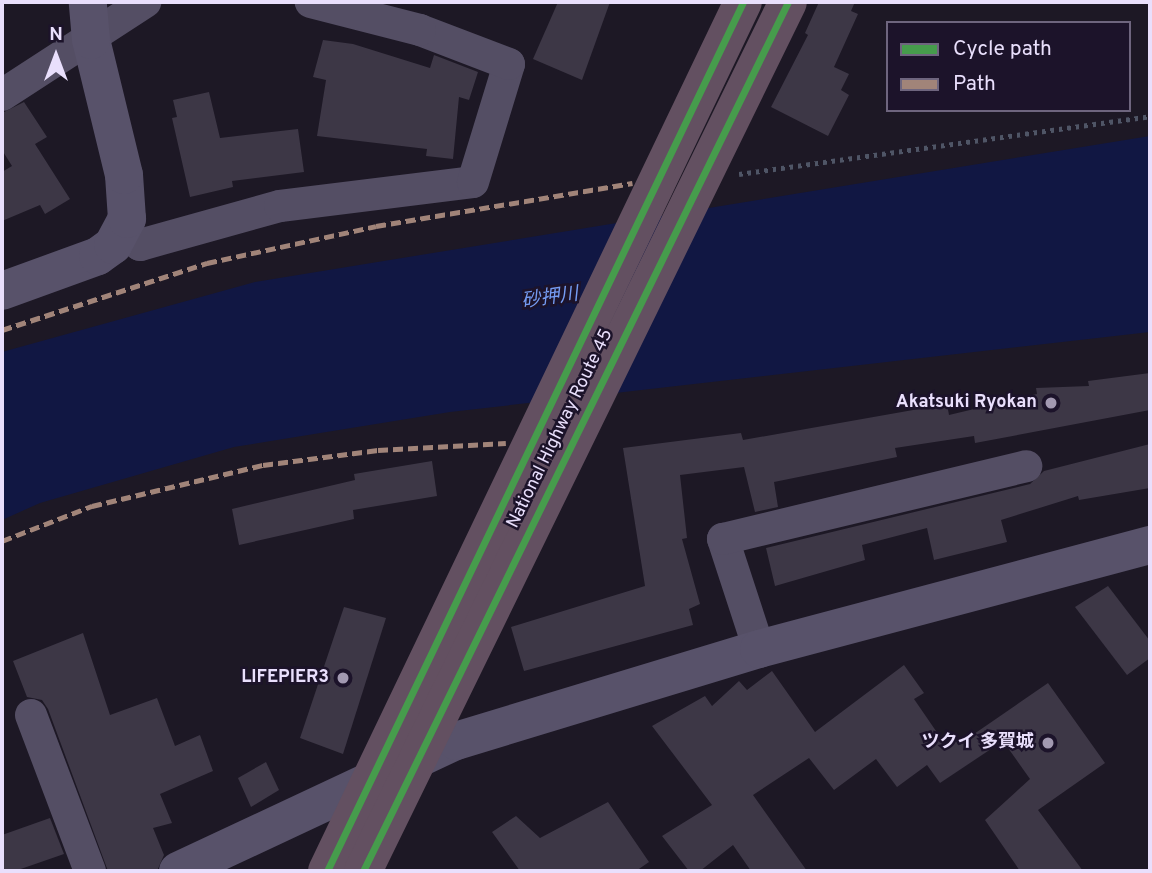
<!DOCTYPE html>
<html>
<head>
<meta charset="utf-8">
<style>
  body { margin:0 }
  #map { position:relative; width:1152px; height:873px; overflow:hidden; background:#1d1825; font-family:Overpass,"Noto Sans JP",sans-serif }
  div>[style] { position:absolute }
  .water>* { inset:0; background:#111743 }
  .building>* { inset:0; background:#3d3746 }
  .path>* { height:4.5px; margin-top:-2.25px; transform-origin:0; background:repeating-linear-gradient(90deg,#4f5566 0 3.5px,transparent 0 8.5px) }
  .street>* { height:32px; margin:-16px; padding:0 16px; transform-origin:16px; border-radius:16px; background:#544e64 }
  .secondary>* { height:38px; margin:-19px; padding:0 19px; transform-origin:19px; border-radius:19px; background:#58526a }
  .highway>* { height:38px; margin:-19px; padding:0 19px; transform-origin:19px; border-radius:19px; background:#635061 }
  .quiet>* { height:5px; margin-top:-2.5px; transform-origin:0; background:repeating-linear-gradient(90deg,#a18479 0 10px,transparent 0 15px) }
  .cycleway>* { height:7px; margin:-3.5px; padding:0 3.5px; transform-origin:3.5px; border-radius:3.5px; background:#469c4c }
  .dots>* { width:19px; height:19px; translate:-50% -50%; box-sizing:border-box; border:4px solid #1c132a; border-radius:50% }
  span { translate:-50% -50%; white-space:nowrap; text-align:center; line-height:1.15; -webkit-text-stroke:5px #1c132a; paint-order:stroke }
  .poi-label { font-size:18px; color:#e9dffc; font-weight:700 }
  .right { translate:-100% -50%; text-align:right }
  .street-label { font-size:18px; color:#e9dffc }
  .water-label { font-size:19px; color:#759cf3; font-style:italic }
  .frame { position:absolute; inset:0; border:4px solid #e9dffc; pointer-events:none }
  .legend { position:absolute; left:886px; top:21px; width:245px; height:91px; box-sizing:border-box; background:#1c132a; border:2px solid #6e657e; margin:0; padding:9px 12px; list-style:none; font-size:21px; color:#e9dffc }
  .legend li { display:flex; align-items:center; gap:14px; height:35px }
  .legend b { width:35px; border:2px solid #6e657e }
  .north { position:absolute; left:21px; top:21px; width:70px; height:70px; -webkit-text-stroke:5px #1c132a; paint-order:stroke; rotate:0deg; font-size:19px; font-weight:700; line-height:28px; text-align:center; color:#e9dffc }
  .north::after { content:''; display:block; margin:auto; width:24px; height:32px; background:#e9dffc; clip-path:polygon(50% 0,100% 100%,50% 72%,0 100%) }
</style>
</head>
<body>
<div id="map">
  <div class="water">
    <div style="clip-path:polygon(1150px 136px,1150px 332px,450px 412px,234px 447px,40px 503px,2px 520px,2px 352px,255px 282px)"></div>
  </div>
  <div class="building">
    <div style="clip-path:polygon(558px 2px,610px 2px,582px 80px,533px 59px)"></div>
    <div style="clip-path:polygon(819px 2px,855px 2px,851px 11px,858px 14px,834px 67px,849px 74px,841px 90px,849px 95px,828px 136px,771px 107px,808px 35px,805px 33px)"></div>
    <div style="clip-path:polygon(323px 40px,353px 44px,430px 68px,434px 55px,478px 72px,469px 100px,459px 97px,453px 159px,426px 156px,427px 149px,317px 136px,326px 80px,313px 77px)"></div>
    <div style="clip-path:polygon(209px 92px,220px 138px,298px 129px,304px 172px,232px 181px,233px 187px,190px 197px,172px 118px,177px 117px,173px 100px)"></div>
    <div style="clip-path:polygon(24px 102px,47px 137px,35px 144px,70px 199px,45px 214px,40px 205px,2px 221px,2px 172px,12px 166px,2px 150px,2px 113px)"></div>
    <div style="clip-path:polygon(1150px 373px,1150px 410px,975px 443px,974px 436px,895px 448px,897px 457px,774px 482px,778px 507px,755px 512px,744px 467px,680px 475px,687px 538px,682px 539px,700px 604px,689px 609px,693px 625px,524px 671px,511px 627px,645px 586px,623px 448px,741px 433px,743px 440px,947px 404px,949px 415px,1037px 394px,1036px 388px,1089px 386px,1088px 381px)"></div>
    <div style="clip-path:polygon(1150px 444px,1150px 488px,1079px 500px,1078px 496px,1001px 520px,1007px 542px,934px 560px,927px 528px,862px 545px,865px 560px,775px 586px,766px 548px,1030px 484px,1044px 471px)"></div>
    <div style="clip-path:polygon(432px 461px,437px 496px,353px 510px,354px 519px,239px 545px,232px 509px,355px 480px,354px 474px)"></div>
    <div style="clip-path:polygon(1108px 586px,1150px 641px,1150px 658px,1127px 675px,1075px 607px)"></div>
    <div style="clip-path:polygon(344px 607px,386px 618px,343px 754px,300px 738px)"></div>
    <div style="clip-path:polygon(83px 633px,110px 715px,157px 698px,175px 746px,200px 735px,213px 771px,160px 794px,172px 823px,153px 828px,164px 855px,157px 871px,108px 871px,48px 709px,42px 700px,27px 697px,13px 661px)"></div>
    <div style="clip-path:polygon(904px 665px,924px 693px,914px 699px,947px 747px,956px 741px,958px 745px,1048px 683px,1105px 763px,1038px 810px,1083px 871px,1020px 871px,985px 820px,1030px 779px,1003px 741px,940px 783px,927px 765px,897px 787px,876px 759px,834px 790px,809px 758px,753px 795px,807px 871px,751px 871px,733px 845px,700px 871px,689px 871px,662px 836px,712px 805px,652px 726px,705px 696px,712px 706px,739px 681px,747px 690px,772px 671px,815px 732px)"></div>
    <div style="clip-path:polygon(266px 762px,279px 790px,251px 807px,238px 778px)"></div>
    <div style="clip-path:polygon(608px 802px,649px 862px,636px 871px,520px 871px,492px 832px,516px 816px,540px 838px)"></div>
    <div style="clip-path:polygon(50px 818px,64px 854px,15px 871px,2px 871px,2px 835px)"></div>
  </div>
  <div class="path">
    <div style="left:739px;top:174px;width:415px;rotate:-8deg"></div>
  </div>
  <div class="street">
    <div style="left:2px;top:95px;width:171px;rotate:-33deg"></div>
    <div style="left:123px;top:233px;width:21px;rotate:35deg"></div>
    <div style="left:140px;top:245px;width:145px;rotate:-15.6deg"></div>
    <div style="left:280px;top:206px;width:194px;rotate:-7.1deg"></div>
    <div style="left:473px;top:182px;width:123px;rotate:-73deg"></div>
    <div style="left:509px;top:64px;width:95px;rotate:-159.1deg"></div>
    <div style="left:420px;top:30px;width:113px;rotate:-165.6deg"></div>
    <div style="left:759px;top:649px;width:116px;rotate:-108.1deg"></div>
    <div style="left:723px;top:539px;width:312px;rotate:-13.5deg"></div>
    <div style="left:31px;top:715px;width:167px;rotate:69.3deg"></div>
  </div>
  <div class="secondary">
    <div style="left:2px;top:291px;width:102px;rotate:-20deg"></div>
    <div style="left:98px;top:256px;width:19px;rotate:-36deg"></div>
    <div style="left:113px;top:245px;width:30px;rotate:-62deg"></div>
    <div style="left:127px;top:219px;width:44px;rotate:-93.9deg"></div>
    <div style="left:124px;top:175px;width:139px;rotate:-103.7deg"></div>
    <div style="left:91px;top:40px;width:38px;rotate:-95deg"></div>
    <div style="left:178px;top:871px;width:307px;rotate:-25.1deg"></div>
    <div style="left:456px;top:741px;width:317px;rotate:-16.9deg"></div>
    <div style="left:759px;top:649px;width:405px;rotate:-14.9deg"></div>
  </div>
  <div class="highway">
    <div style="left:327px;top:871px;width:963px;rotate:-64.42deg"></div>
    <div style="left:363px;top:871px;width:967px;rotate:-63.94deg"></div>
  </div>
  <div class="quiet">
    <div style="left:2px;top:330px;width:216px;rotate:-18.1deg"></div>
    <div style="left:207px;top:263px;width:173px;rotate:-12.3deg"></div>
    <div style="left:376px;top:226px;width:260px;rotate:-9.5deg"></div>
    <div style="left:2px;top:541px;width:97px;rotate:-21.3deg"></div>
    <div style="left:92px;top:506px;width:176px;rotate:-13.5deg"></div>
    <div style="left:263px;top:465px;width:116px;rotate:-7.4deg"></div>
    <div style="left:378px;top:450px;width:128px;rotate:-3.1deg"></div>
  </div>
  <div class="cycleway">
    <div style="left:327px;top:871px;width:963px;rotate:-64.42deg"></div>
    <div style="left:363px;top:871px;width:967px;rotate:-63.94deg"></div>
  </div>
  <div class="dots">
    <div style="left:1051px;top:403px;background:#a299b1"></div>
    <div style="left:343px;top:678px;background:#a299b1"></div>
    <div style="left:1048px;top:743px;background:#a299b1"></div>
  </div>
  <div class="poi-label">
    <span class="right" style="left:1037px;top:403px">Akatsuki Ryokan</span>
    <span class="right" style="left:329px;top:678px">LIFEPIER3</span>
    <span class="right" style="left:1034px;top:743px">ツクイ 多賀城</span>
  </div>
  <div class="street-label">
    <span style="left:561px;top:429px;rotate:-64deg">National Highway Route 45</span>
  </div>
  <div class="water-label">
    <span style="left:550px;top:299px;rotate:-8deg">砂押川</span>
  </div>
  <div class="frame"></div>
  <ul class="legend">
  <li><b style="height:9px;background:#469c4c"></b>Cycle path</li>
  <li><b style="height:9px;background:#a18479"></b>Path</li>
  </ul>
  <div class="north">N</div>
</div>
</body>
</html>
